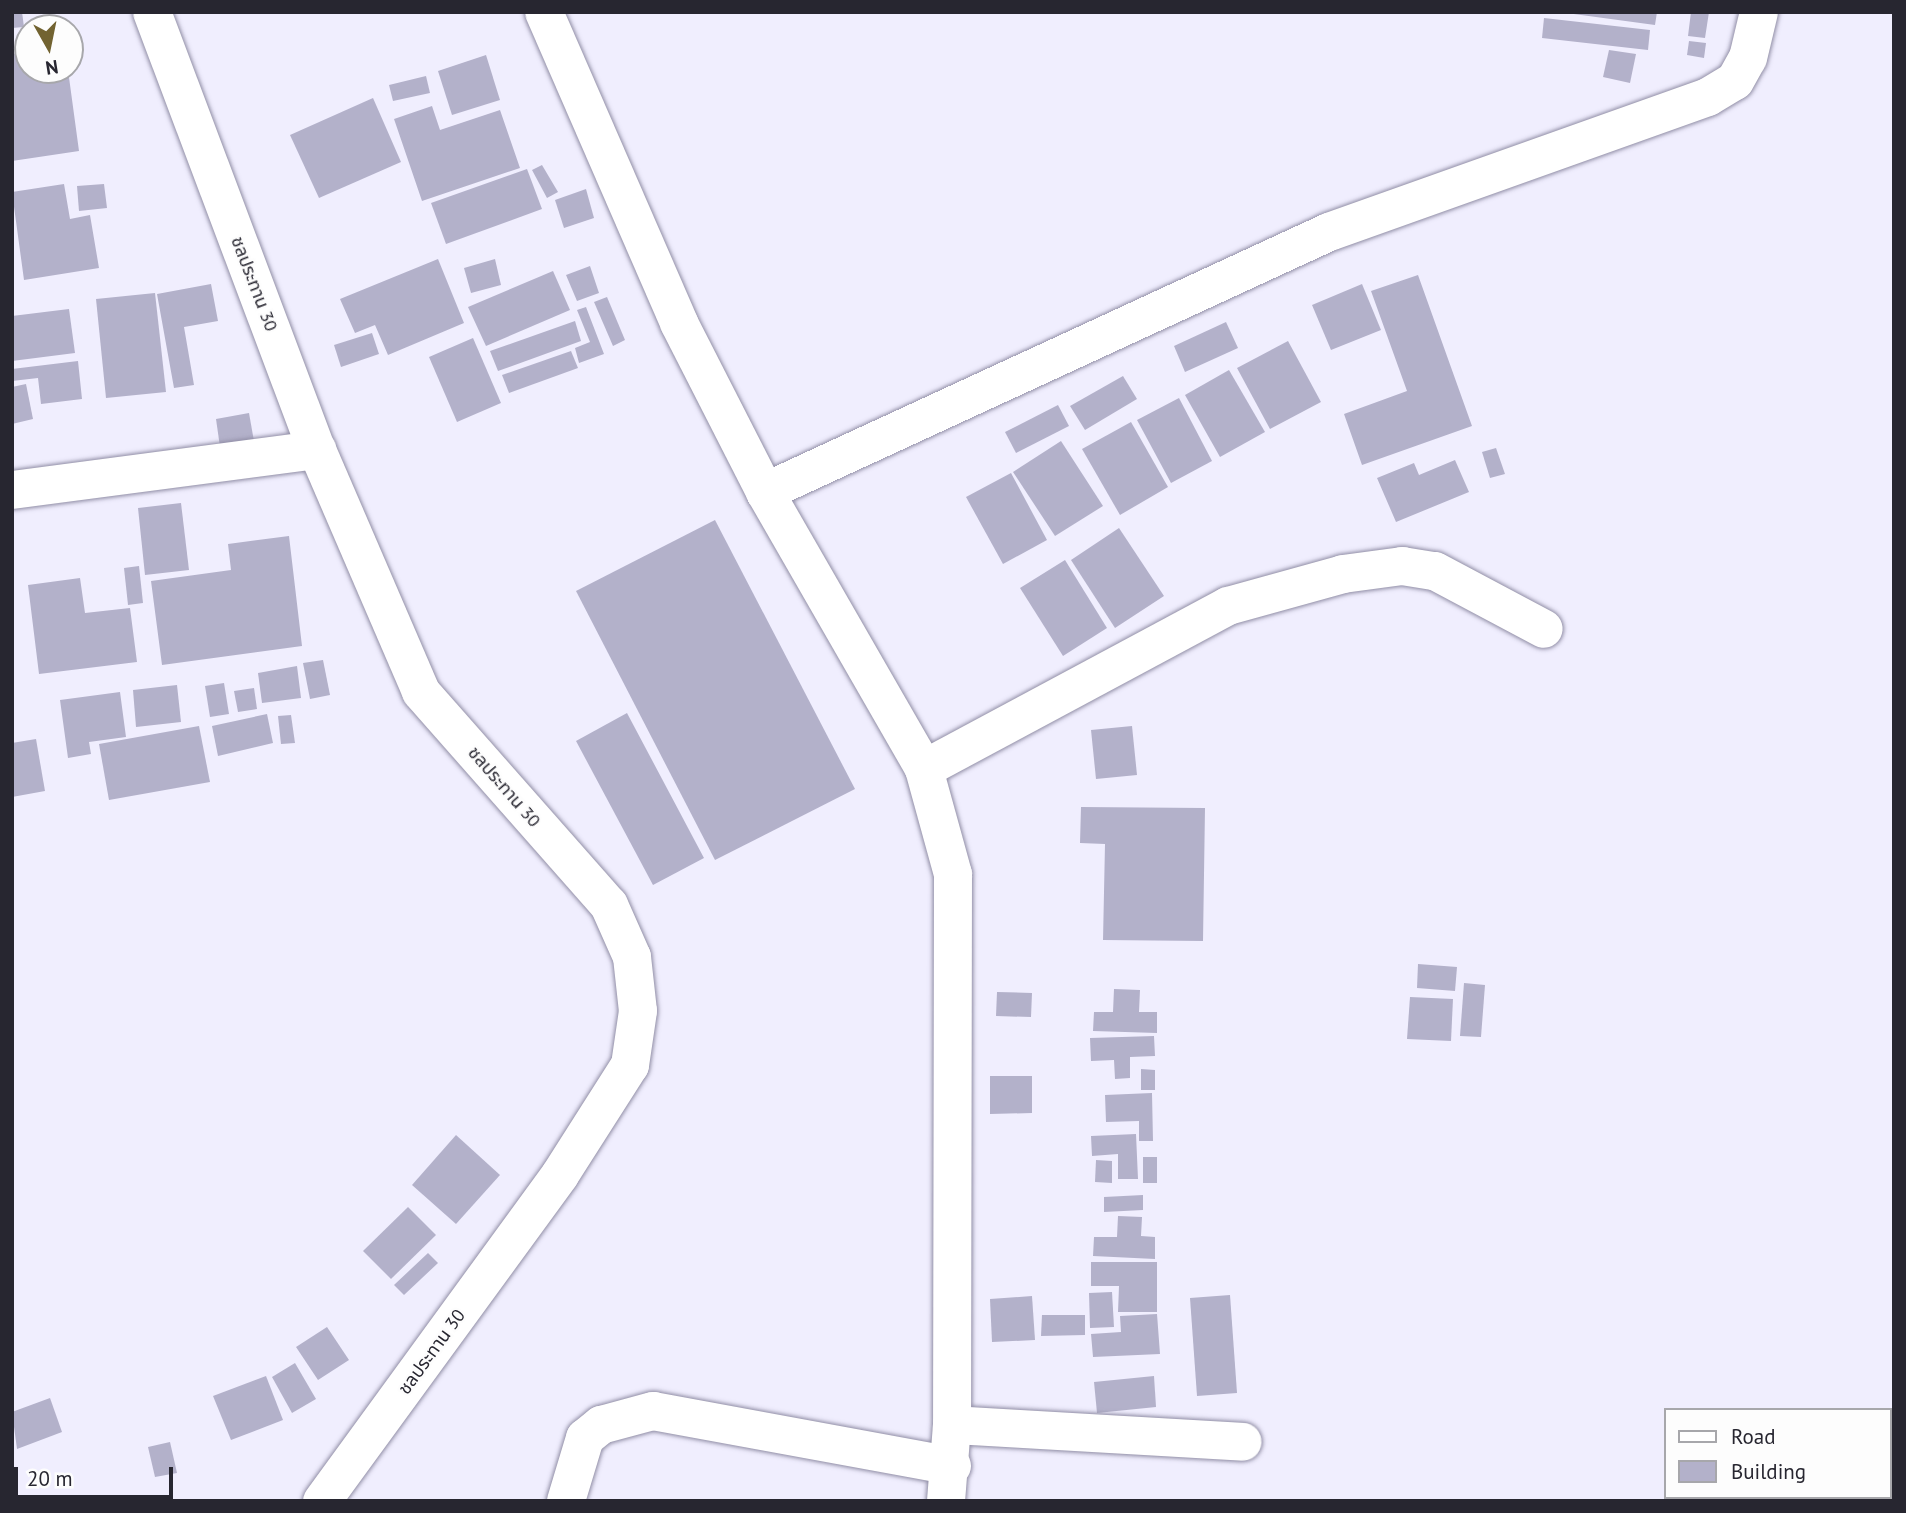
<!DOCTYPE html>
<html>
<head>
<meta charset="utf-8">
<style>
  body { margin:0 }
  #map { position:relative; width:1906px; height:1513px; overflow:hidden; background:#f0eefe; font-family:"PT Sans","Noto Sans Thai",sans-serif }
  div>[style] { position:absolute }
  .building>* { inset:0; background:#b3b1ca }
  .roads { filter:drop-shadow(0 0 2px #918ea6) drop-shadow(0 0 2px #918ea6) }
  .street>* { height:38px; margin:-19px; padding:0 19px; transform-origin:19px; border-radius:19px; background:#fff }
  span { translate:-50% -50%; white-space:nowrap; text-align:center; line-height:1.15; -webkit-text-stroke:5px #fdfdfd; paint-order:stroke }
  .street-label { font-size:18px; color:#272630 }
  .frame { position:absolute; inset:0; border:14px solid #272630; pointer-events:none }
  .legend { position:absolute; left:1664px; top:1408px; width:228px; height:91px; box-sizing:border-box; background:#fdfdfd; border:2px solid #a7a7ab; margin:0; padding:9px 12px; list-style:none; font-size:21px; color:#272630 }
  .legend li { display:flex; align-items:center; gap:14px; height:35px }
  .legend b { width:35px; border:2px solid #a7a7ab }
  .north { position:absolute; left:14px; top:14px; width:70px; height:70px; box-sizing:border-box; background:#fdfdfd; border:2px solid #a7a7ab; border-radius:50%; rotate:171deg; font-size:19px; font-weight:700; line-height:28px; text-align:center; color:#272630 }
  .north::after { content:''; display:block; margin:auto; width:24px; height:32px; background:#726331; clip-path:polygon(50% 0,100% 100%,50% 72%,0 100%) }
  .scale { position:absolute; left:14px; top:1467px; width:159px; height:32px; box-sizing:border-box; border:4px solid #272630; border-top:0; padding-left:9px; font-size:21px; line-height:24px; white-space:nowrap; color:#272630; -webkit-text-stroke:5px #fdfdfd; paint-order:stroke }
</style>
</head>
<body>
<div id="map">
  <div class="building">
    <div style="clip-path:polygon(12px 12px,22px 12px,24px 27px,12px 28px)"></div>
    <div style="clip-path:polygon(1559px 12px,1657px 12px,1655px 25px)"></div>
    <div style="clip-path:polygon(1691px 12px,1709px 12px,1705px 38px,1688px 36px)"></div>
    <div style="clip-path:polygon(1544px 18px,1650px 30px,1648px 50px,1542px 38px)"></div>
    <div style="clip-path:polygon(1689px 41px,1706px 43px,1704px 58px,1687px 55px)"></div>
    <div style="clip-path:polygon(1609px 50px,1636px 54px,1630px 83px,1603px 77px)"></div>
    <div style="clip-path:polygon(28px 52px,28px 70px,68px 70px,79px 151px,12px 161px,12px 54px)"></div>
    <div style="clip-path:polygon(486px 55px,500px 100px,452px 115px,438px 71px)"></div>
    <div style="clip-path:polygon(426px 76px,430px 93px,393px 101px,389px 85px)"></div>
    <div style="clip-path:polygon(373px 98px,401px 162px,319px 198px,290px 135px)"></div>
    <div style="clip-path:polygon(432px 106px,440px 130px,500px 110px,520px 168px,422px 201px,394px 119px)"></div>
    <div style="clip-path:polygon(542px 165px,558px 192px,547px 198px,532px 170px)"></div>
    <div style="clip-path:polygon(527px 169px,542px 209px,446px 244px,431px 203px)"></div>
    <div style="clip-path:polygon(64px 184px,70px 219px,90px 215px,99px 268px,24px 280px,12px 192px)"></div>
    <div style="clip-path:polygon(104px 184px,107px 208px,79px 211px,77px 186px)"></div>
    <div style="clip-path:polygon(586px 189px,594px 218px,564px 228px,555px 200px)"></div>
    <div style="clip-path:polygon(438px 259px,464px 323px,388px 355px,375px 325px,355px 333px,340px 299px)"></div>
    <div style="clip-path:polygon(495px 259px,501px 285px,471px 293px,464px 268px)"></div>
    <div style="clip-path:polygon(590px 266px,599px 293px,577px 301px,566px 275px)"></div>
    <div style="clip-path:polygon(553px 271px,570px 310px,486px 346px,468px 307px)"></div>
    <div style="clip-path:polygon(1418px 275px,1472px 426px,1362px 465px,1344px 414px,1407px 391px,1371px 291px)"></div>
    <div style="clip-path:polygon(211px 284px,218px 321px,184px 327px,194px 385px,174px 388px,157px 294px)"></div>
    <div style="clip-path:polygon(1362px 284px,1381px 330px,1331px 350px,1312px 305px)"></div>
    <div style="clip-path:polygon(155px 293px,166px 392px,106px 398px,96px 299px)"></div>
    <div style="clip-path:polygon(607px 297px,625px 340px,613px 346px,594px 302px)"></div>
    <div style="clip-path:polygon(586px 307px,604px 354px,579px 363px,575px 348px,590px 342px,577px 310px)"></div>
    <div style="clip-path:polygon(69px 309px,75px 353px,12px 361px,12px 316px)"></div>
    <div style="clip-path:polygon(575px 321px,581px 341px,498px 371px,490px 351px)"></div>
    <div style="clip-path:polygon(1226px 322px,1238px 348px,1185px 372px,1174px 346px)"></div>
    <div style="clip-path:polygon(372px 333px,379px 354px,341px 367px,334px 345px)"></div>
    <div style="clip-path:polygon(473px 338px,501px 403px,457px 422px,429px 357px)"></div>
    <div style="clip-path:polygon(1288px 341px,1321px 402px,1270px 429px,1237px 368px)"></div>
    <div style="clip-path:polygon(571px 351px,578px 368px,509px 393px,502px 375px)"></div>
    <div style="clip-path:polygon(78px 361px,82px 399px,41px 404px,38px 378px,12px 381px,12px 369px)"></div>
    <div style="clip-path:polygon(1229px 370px,1265px 432px,1220px 457px,1185px 395px)"></div>
    <div style="clip-path:polygon(1123px 376px,1137px 399px,1085px 430px,1070px 406px)"></div>
    <div style="clip-path:polygon(26px 384px,33px 419px,12px 424px,12px 387px)"></div>
    <div style="clip-path:polygon(1179px 398px,1212px 461px,1171px 483px,1137px 420px)"></div>
    <div style="clip-path:polygon(1058px 405px,1069px 426px,1016px 453px,1005px 432px)"></div>
    <div style="clip-path:polygon(249px 413px,255px 447px,221px 454px,216px 419px)"></div>
    <div style="clip-path:polygon(1131px 422px,1168px 487px,1120px 515px,1082px 449px)"></div>
    <div style="clip-path:polygon(1061px 441px,1103px 506px,1055px 536px,1013px 472px)"></div>
    <div style="clip-path:polygon(1496px 448px,1505px 474px,1490px 478px,1482px 452px)"></div>
    <div style="clip-path:polygon(1455px 460px,1469px 492px,1396px 522px,1377px 478px,1414px 463px,1419px 475px)"></div>
    <div style="clip-path:polygon(1011px 473px,1047px 540px,1003px 564px,966px 497px)"></div>
    <div style="clip-path:polygon(181px 503px,189px 570px,145px 575px,138px 508px)"></div>
    <div style="clip-path:polygon(715px 520px,855px 789px,715px 860px,576px 591px)"></div>
    <div style="clip-path:polygon(1119px 528px,1164px 596px,1115px 628px,1071px 560px)"></div>
    <div style="clip-path:polygon(289px 536px,302px 646px,162px 665px,151px 581px,231px 570px,228px 544px)"></div>
    <div style="clip-path:polygon(1065px 560px,1107px 628px,1063px 656px,1020px 588px)"></div>
    <div style="clip-path:polygon(139px 566px,143px 603px,128px 605px,124px 568px)"></div>
    <div style="clip-path:polygon(80px 578px,85px 613px,130px 608px,137px 662px,39px 674px,28px 585px)"></div>
    <div style="clip-path:polygon(323px 660px,330px 695px,310px 699px,303px 663px)"></div>
    <div style="clip-path:polygon(297px 666px,301px 698px,262px 703px,258px 673px)"></div>
    <div style="clip-path:polygon(224px 683px,229px 714px,210px 717px,205px 686px)"></div>
    <div style="clip-path:polygon(177px 685px,181px 722px,136px 727px,133px 690px)"></div>
    <div style="clip-path:polygon(254px 688px,257px 709px,238px 712px,234px 691px)"></div>
    <div style="clip-path:polygon(120px 692px,126px 737px,89px 742px,91px 754px,68px 758px,60px 700px)"></div>
    <div style="clip-path:polygon(627px 713px,704px 858px,653px 885px,576px 741px)"></div>
    <div style="clip-path:polygon(267px 714px,273px 743px,218px 756px,212px 726px)"></div>
    <div style="clip-path:polygon(291px 715px,295px 743px,281px 744px,278px 716px)"></div>
    <div style="clip-path:polygon(199px 726px,210px 782px,109px 800px,99px 744px)"></div>
    <div style="clip-path:polygon(1132px 726px,1137px 775px,1096px 779px,1091px 730px)"></div>
    <div style="clip-path:polygon(36px 739px,45px 791px,12px 797px,12px 743px)"></div>
    <div style="clip-path:polygon(1081px 807px,1205px 808px,1203px 941px,1103px 940px,1105px 844px,1080px 843px)"></div>
    <div style="clip-path:polygon(1418px 964px,1457px 967px,1455px 991px,1417px 988px)"></div>
    <div style="clip-path:polygon(1464px 983px,1485px 985px,1481px 1037px,1460px 1036px)"></div>
    <div style="clip-path:polygon(1114px 989px,1140px 990px,1139px 1012px,1157px 1012px,1157px 1033px,1093px 1031px,1094px 1012px,1113px 1012px)"></div>
    <div style="clip-path:polygon(997px 992px,1032px 993px,1031px 1017px,996px 1016px)"></div>
    <div style="clip-path:polygon(1410px 997px,1453px 999px,1451px 1041px,1407px 1039px)"></div>
    <div style="clip-path:polygon(1154px 1036px,1155px 1056px,1130px 1057px,1130px 1078px,1115px 1079px,1114px 1060px,1091px 1061px,1090px 1038px)"></div>
    <div style="clip-path:polygon(1141px 1069px,1155px 1070px,1155px 1090px,1141px 1090px)"></div>
    <div style="clip-path:polygon(990px 1076px,1032px 1076px,1032px 1113px,990px 1114px)"></div>
    <div style="clip-path:polygon(1152px 1093px,1153px 1141px,1139px 1141px,1139px 1121px,1106px 1122px,1105px 1095px)"></div>
    <div style="clip-path:polygon(1136px 1134px,1138px 1179px,1118px 1179px,1118px 1154px,1092px 1156px,1091px 1136px)"></div>
    <div style="clip-path:polygon(456px 1135px,500px 1175px,456px 1224px,412px 1185px)"></div>
    <div style="clip-path:polygon(1143px 1157px,1157px 1157px,1157px 1183px,1143px 1183px)"></div>
    <div style="clip-path:polygon(1096px 1160px,1112px 1161px,1112px 1183px,1095px 1182px)"></div>
    <div style="clip-path:polygon(1143px 1195px,1143px 1210px,1104px 1212px,1104px 1197px)"></div>
    <div style="clip-path:polygon(408px 1207px,436px 1235px,391px 1279px,363px 1251px)"></div>
    <div style="clip-path:polygon(1118px 1216px,1142px 1217px,1141px 1236px,1155px 1237px,1155px 1259px,1093px 1256px,1094px 1237px,1117px 1237px)"></div>
    <div style="clip-path:polygon(428px 1253px,438px 1263px,404px 1295px,394px 1285px)"></div>
    <div style="clip-path:polygon(1091px 1262px,1157px 1262px,1157px 1312px,1118px 1312px,1119px 1286px,1091px 1286px)"></div>
    <div style="clip-path:polygon(1112px 1292px,1114px 1327px,1090px 1328px,1089px 1293px)"></div>
    <div style="clip-path:polygon(1230px 1295px,1237px 1393px,1197px 1396px,1190px 1298px)"></div>
    <div style="clip-path:polygon(1032px 1296px,1035px 1340px,992px 1342px,990px 1299px)"></div>
    <div style="clip-path:polygon(1157px 1314px,1160px 1354px,1093px 1357px,1091px 1334px,1121px 1332px,1120px 1316px)"></div>
    <div style="clip-path:polygon(1042px 1315px,1085px 1315px,1085px 1335px,1041px 1336px)"></div>
    <div style="clip-path:polygon(327px 1327px,349px 1360px,318px 1380px,296px 1347px)"></div>
    <div style="clip-path:polygon(295px 1363px,316px 1399px,292px 1413px,272px 1377px)"></div>
    <div style="clip-path:polygon(266px 1376px,283px 1420px,231px 1440px,213px 1396px)"></div>
    <div style="clip-path:polygon(1154px 1376px,1156px 1407px,1097px 1413px,1094px 1382px)"></div>
    <div style="clip-path:polygon(50px 1398px,62px 1432px,17px 1449px,12px 1412px)"></div>
    <div style="clip-path:polygon(170px 1442px,177px 1473px,155px 1477px,148px 1447px)"></div>
  </div>
  <div class="roads">
    <div class="street">
      <div style="left:152px;top:12px;width:468px;rotate:69.4deg"></div>
      <div style="left:317px;top:450px;width:263px;rotate:66.7deg"></div>
      <div style="left:421px;top:692px;width:284px;rotate:48.6deg"></div>
      <div style="left:609px;top:905px;width:57px;rotate:66.1deg"></div>
      <div style="left:632px;top:957px;width:54px;rotate:83.7deg"></div>
      <div style="left:638px;top:1011px;width:55px;rotate:98.4deg"></div>
      <div style="left:630px;top:1065px;width:130px;rotate:122.5deg"></div>
      <div style="left:560px;top:1175px;width:404px;rotate:126.1deg"></div>
      <div style="left:544px;top:12px;width:339px;rotate:66.5deg"></div>
      <div style="left:679px;top:323px;width:190px;rotate:63deg"></div>
      <div style="left:765px;top:492px;width:319px;rotate:60.1deg"></div>
      <div style="left:924px;top:769px;width:109px;rotate:74.6deg"></div>
      <div style="left:953px;top:874px;width:551px;rotate:90.1deg"></div>
      <div style="left:952px;top:1425px;width:76px;rotate:94.5deg"></div>
      <div style="left:12px;top:490px;width:308px;rotate:-7.5deg"></div>
      <div style="left:765px;top:492px;width:621px;rotate:-24.75deg"></div>
      <div style="left:1329px;top:232px;width:402px;rotate:-19.6deg"></div>
      <div style="left:1708px;top:97px;width:31px;rotate:-31deg"></div>
      <div style="left:1735px;top:81px;width:26px;rotate:-61deg"></div>
      <div style="left:1748px;top:58px;width:47px;rotate:-76.6deg"></div>
      <div style="left:924px;top:769px;width:345px;rotate:-28.2deg"></div>
      <div style="left:1228px;top:606px;width:119px;rotate:-15.5deg"></div>
      <div style="left:1343px;top:574px;width:60px;rotate:-7.7deg"></div>
      <div style="left:1402px;top:566px;width:33px;rotate:9deg"></div>
      <div style="left:1435px;top:571px;width:123px;rotate:28deg"></div>
      <div style="left:952px;top:1425px;width:291px;rotate:3.3deg"></div>
      <div style="left:566px;top:1501px;width:66px;rotate:-73.2deg"></div>
      <div style="left:585px;top:1438px;width:21px;rotate:-39deg"></div>
      <div style="left:601px;top:1425px;width:54px;rotate:-15.1deg"></div>
      <div style="left:653px;top:1411px;width:304px;rotate:10.4deg"></div>
    </div>
  </div>
  <div class="street-label">
    <span style="left:254px;top:284px;rotate:69deg">ชลประทาน 30</span>
    <span style="left:504px;top:787px;rotate:49deg">ชลประทาน 30</span>
    <span style="left:432px;top:1352px;rotate:-54deg">ชลประทาน 30</span>
  </div>
  <div class="frame"></div>
  <ul class="legend">
  <li><b style="height:9px;background:#fff"></b>Road</li>
  <li><b style="height:19px;background:#b3b1ca"></b>Building</li>
  </ul>
  <div class="north">N</div>
  <div class="scale">20 m</div>
</div>
</body>
</html>
